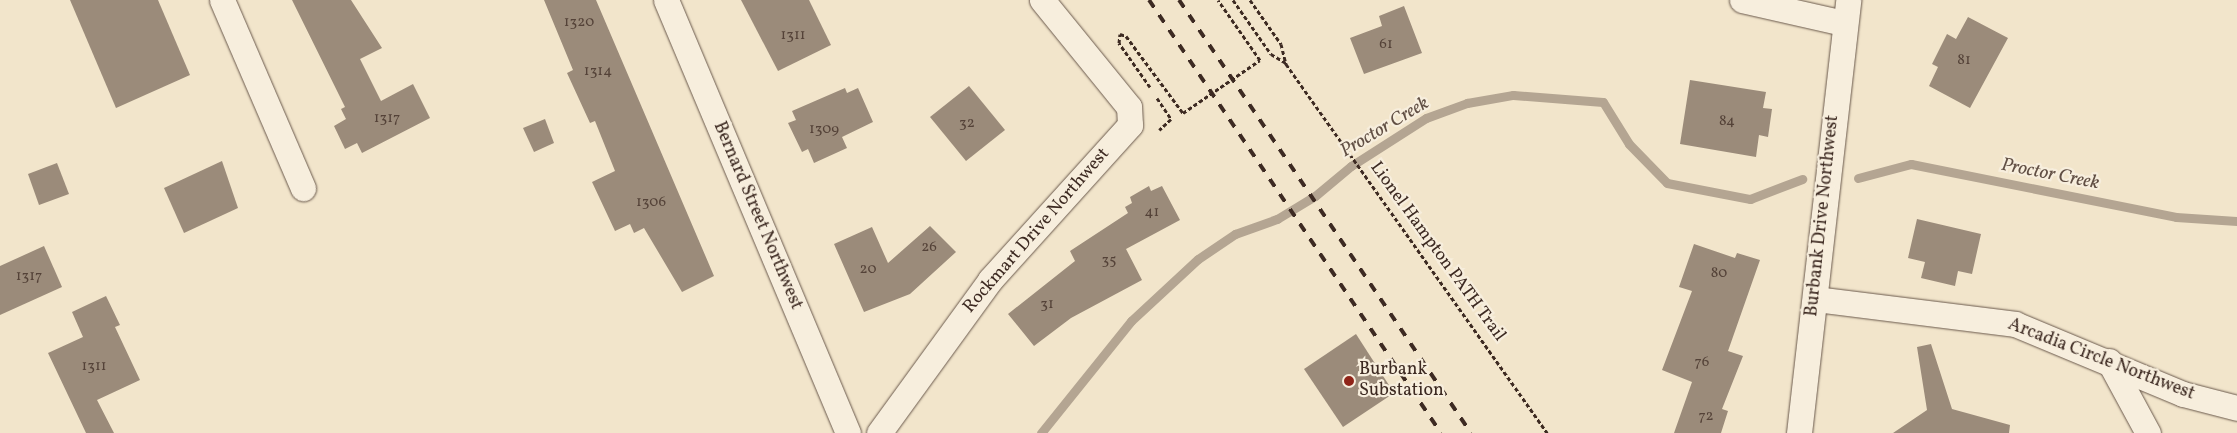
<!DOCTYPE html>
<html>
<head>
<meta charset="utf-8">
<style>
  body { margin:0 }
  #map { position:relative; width:2237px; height:433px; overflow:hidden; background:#f2e5cb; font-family:Vollkorn,serif }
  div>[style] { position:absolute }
  .stream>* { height:9px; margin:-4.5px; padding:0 4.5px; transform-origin:4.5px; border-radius:4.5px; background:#b4a592 }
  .building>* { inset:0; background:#9b8b7a }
  .path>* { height:3px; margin-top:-1.5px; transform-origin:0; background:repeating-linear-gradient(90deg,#3d2a22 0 4px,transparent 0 6.5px) }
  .roads { filter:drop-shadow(0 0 1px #6a594c) drop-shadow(0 0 1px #6a594c) }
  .minor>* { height:25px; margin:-12.5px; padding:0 12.5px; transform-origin:12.5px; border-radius:12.5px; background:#f7eedd }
  .rail>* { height:4px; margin-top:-2px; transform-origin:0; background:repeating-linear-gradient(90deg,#3d2a22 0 9px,transparent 0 18px) }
  .path-bridge>* { height:3px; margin-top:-1.5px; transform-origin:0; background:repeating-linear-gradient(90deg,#3d2a22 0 4px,transparent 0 6.5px) }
  .dots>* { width:14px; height:14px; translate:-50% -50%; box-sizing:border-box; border:2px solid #f7eedd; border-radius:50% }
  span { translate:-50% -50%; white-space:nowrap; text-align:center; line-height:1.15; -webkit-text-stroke:4.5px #f7eedd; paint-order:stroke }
  .number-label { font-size:15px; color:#544238 }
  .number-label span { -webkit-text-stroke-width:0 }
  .street-label { font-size:18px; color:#3d2a22 }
  .poi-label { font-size:18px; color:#3d2a22 }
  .left { translate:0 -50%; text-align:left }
  .water-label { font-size:19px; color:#614f44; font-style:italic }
</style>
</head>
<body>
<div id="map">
  <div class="stream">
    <div style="left:1858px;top:178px;width:55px;rotate:-14.8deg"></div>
    <div style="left:1911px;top:164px;width:270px;rotate:11.3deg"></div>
    <div style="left:2176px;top:217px;width:61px;rotate:3.8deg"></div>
    <div style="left:1041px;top:433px;width:144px;rotate:-51.2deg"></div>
    <div style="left:1131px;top:321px;width:91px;rotate:-42.8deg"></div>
    <div style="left:1198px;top:259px;width:45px;rotate:-34deg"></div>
    <div style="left:1235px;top:234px;width:45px;rotate:-19.7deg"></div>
    <div style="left:1277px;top:219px;width:44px;rotate:-31.2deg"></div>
    <div style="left:1315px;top:196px;width:47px;rotate:-39.8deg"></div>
    <div style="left:1351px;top:166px;width:89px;rotate:-32.6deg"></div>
    <div style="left:1426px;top:118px;width:44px;rotate:-20.1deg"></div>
    <div style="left:1467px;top:103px;width:47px;rotate:-9.9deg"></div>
    <div style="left:1513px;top:95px;width:90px;rotate:4.4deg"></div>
    <div style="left:1603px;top:102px;width:49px;rotate:58.2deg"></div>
    <div style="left:1629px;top:144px;width:54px;rotate:45.7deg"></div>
    <div style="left:1667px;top:183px;width:85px;rotate:10.9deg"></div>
    <div style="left:1750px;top:199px;width:56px;rotate:-21deg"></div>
  </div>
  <div class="building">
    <div style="clip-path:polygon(70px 0,158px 0,190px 75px,116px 108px)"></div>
    <div style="clip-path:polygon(292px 0,351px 0,382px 48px,360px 59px,381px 101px,413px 84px,430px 118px,362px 153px,357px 143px,345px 149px,334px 126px,346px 119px,341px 109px,345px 107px)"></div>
    <div style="clip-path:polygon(544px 0,596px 0,714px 276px,682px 292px,644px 228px,634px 233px,630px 224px,615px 231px,592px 182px,615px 171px,595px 121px,590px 123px,567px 73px,573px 70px)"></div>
    <div style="clip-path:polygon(741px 0,809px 0,831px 45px,778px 71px)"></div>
    <div style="clip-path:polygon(1404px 6px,1422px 53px,1364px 74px,1350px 38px,1382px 26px,1379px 16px)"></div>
    <div style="clip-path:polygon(1968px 17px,2008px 38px,1970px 108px,1929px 86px,1938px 67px,1932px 64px,1947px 34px,1956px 39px)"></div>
    <div style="clip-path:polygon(1690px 80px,1766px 92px,1763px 108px,1772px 109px,1768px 137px,1759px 135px,1756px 157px,1680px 144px)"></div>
    <div style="clip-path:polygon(969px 86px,1005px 130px,966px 161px,930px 117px)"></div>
    <div style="clip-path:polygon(845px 88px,847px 93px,858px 88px,873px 122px,842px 137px,847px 148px,814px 163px,808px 149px,802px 152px,788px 123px,796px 120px,792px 111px)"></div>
    <div style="clip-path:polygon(545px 119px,554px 143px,534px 152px,523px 128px)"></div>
    <div style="clip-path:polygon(222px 161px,238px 208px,184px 233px,164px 188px)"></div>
    <div style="clip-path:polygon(57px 163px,69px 194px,39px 205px,28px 174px)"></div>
    <div style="clip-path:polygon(1149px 186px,1151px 191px,1162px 186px,1180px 220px,1126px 249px,1142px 280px,1071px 318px,1034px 346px,1008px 314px,1075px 261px,1070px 251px,1128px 213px,1125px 207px,1132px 203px,1130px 197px)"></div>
    <div style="clip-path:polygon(1917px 219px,1981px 234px,1972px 274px,1958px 271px,1955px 286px,1921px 278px,1925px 262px,1908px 258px)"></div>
    <div style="clip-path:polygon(930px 226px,956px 252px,910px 294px,864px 312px,834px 244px,872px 227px,888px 263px)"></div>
    <div style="clip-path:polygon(1694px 244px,1735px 258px,1737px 253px,1760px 260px,1728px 351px,1743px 356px,1722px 409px,1728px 411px,1721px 433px,1674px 433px,1692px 382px,1662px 370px,1692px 291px,1679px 287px)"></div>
    <div style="clip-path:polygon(44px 246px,62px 287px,0 315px,0 266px)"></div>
    <div style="clip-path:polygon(106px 296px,120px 325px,115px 327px,140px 380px,97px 400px,114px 433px,86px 433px,48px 353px,83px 337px,72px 312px)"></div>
    <div style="clip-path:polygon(1356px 334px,1394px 393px,1343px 427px,1304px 369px)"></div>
    <div style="clip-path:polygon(1931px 344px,1952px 409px,2010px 425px,2009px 433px,1893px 433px,1927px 410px,1917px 347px)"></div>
  </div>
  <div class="path">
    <div style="left:1233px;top:0;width:66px;rotate:54.9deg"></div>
    <div style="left:1271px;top:54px;width:17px;rotate:31deg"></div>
    <div style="left:1250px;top:0;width:54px;rotate:54.8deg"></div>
    <div style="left:1281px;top:44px;width:21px;rotate:76deg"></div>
    <div style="left:1286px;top:64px;width:452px;rotate:54.7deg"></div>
    <div style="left:1157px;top:98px;width:25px;rotate:56deg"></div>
    <div style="left:1171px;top:119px;width:16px;rotate:137deg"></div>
  </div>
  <div class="roads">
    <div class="minor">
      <div style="left:222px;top:0;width:205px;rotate:66.7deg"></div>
      <div style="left:666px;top:0;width:470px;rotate:67.2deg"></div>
      <div style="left:1742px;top:0;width:104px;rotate:12.8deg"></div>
      <div style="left:1815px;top:299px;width:202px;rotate:7.1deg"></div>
      <div style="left:2015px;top:324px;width:182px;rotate:22.6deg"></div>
      <div style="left:2183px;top:394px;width:56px;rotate:14.5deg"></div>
      <div style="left:2109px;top:361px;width:82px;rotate:61.6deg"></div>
      <div style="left:879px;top:433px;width:189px;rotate:-54deg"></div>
      <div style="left:990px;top:280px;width:209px;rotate:-47.9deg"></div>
      <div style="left:1130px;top:125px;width:18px;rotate:-93deg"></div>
      <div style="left:1129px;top:107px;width:138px;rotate:-129.1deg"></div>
      <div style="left:1799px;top:433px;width:436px;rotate:-83.5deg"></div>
    </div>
  </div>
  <div class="rail">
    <div style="left:1149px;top:0;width:522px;rotate:56.01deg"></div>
    <div style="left:1179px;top:0;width:522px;rotate:56.01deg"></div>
  </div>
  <div class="path-bridge">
    <div style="left:1150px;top:87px;width:54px;rotate:-125.2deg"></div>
    <div style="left:1119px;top:43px;width:9px;rotate:-84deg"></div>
    <div style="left:1120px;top:34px;width:6px;rotate:18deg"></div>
    <div style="left:1126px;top:36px;width:96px;rotate:53.5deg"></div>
    <div style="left:1183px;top:113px;width:93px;rotate:-34.5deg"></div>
    <div style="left:1260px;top:60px;width:73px;rotate:-125deg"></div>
  </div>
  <div class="dots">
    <div style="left:1349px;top:381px;background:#8f2418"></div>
  </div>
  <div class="number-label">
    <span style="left:579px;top:23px">1320</span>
    <span style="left:793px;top:36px">1311</span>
    <span style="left:1386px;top:45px">61</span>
    <span style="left:1964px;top:61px">81</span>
    <span style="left:598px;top:72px">1314</span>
    <span style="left:387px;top:119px">1317</span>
    <span style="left:1727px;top:122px">84</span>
    <span style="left:967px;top:124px">32</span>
    <span style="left:824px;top:130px">1309</span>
    <span style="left:651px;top:203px">1306</span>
    <span style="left:1152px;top:213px">41</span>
    <span style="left:929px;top:248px">26</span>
    <span style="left:1109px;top:261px">35</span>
    <span style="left:868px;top:270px">20</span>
    <span style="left:1719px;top:274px">80</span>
    <span style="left:29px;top:277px">1317</span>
    <span style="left:1047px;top:305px">31</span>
    <span style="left:1702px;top:363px">76</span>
    <span style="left:94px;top:367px">1311</span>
    <span style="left:1706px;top:417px">72</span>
  </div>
  <div class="street-label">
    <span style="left:757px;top:216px;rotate:67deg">Bernard Street Northwest</span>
    <span style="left:1823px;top:216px;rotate:-84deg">Burbank Drive Northwest</span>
    <span style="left:1037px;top:231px;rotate:-49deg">Rockmart Drive Northwest</span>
    <span style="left:1437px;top:252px;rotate:54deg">Lionel Hampton PATH Trail</span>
    <span style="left:2101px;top:360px;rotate:21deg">Arcadia Circle Northwest</span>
  </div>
  <div class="poi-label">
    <span class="left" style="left:1359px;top:381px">Burbank<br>Substation</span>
  </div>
  <div class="water-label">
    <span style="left:1385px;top:128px;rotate:-31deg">Proctor Creek</span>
    <span style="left:2050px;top:175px;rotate:11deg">Proctor Creek</span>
  </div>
</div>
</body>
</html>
